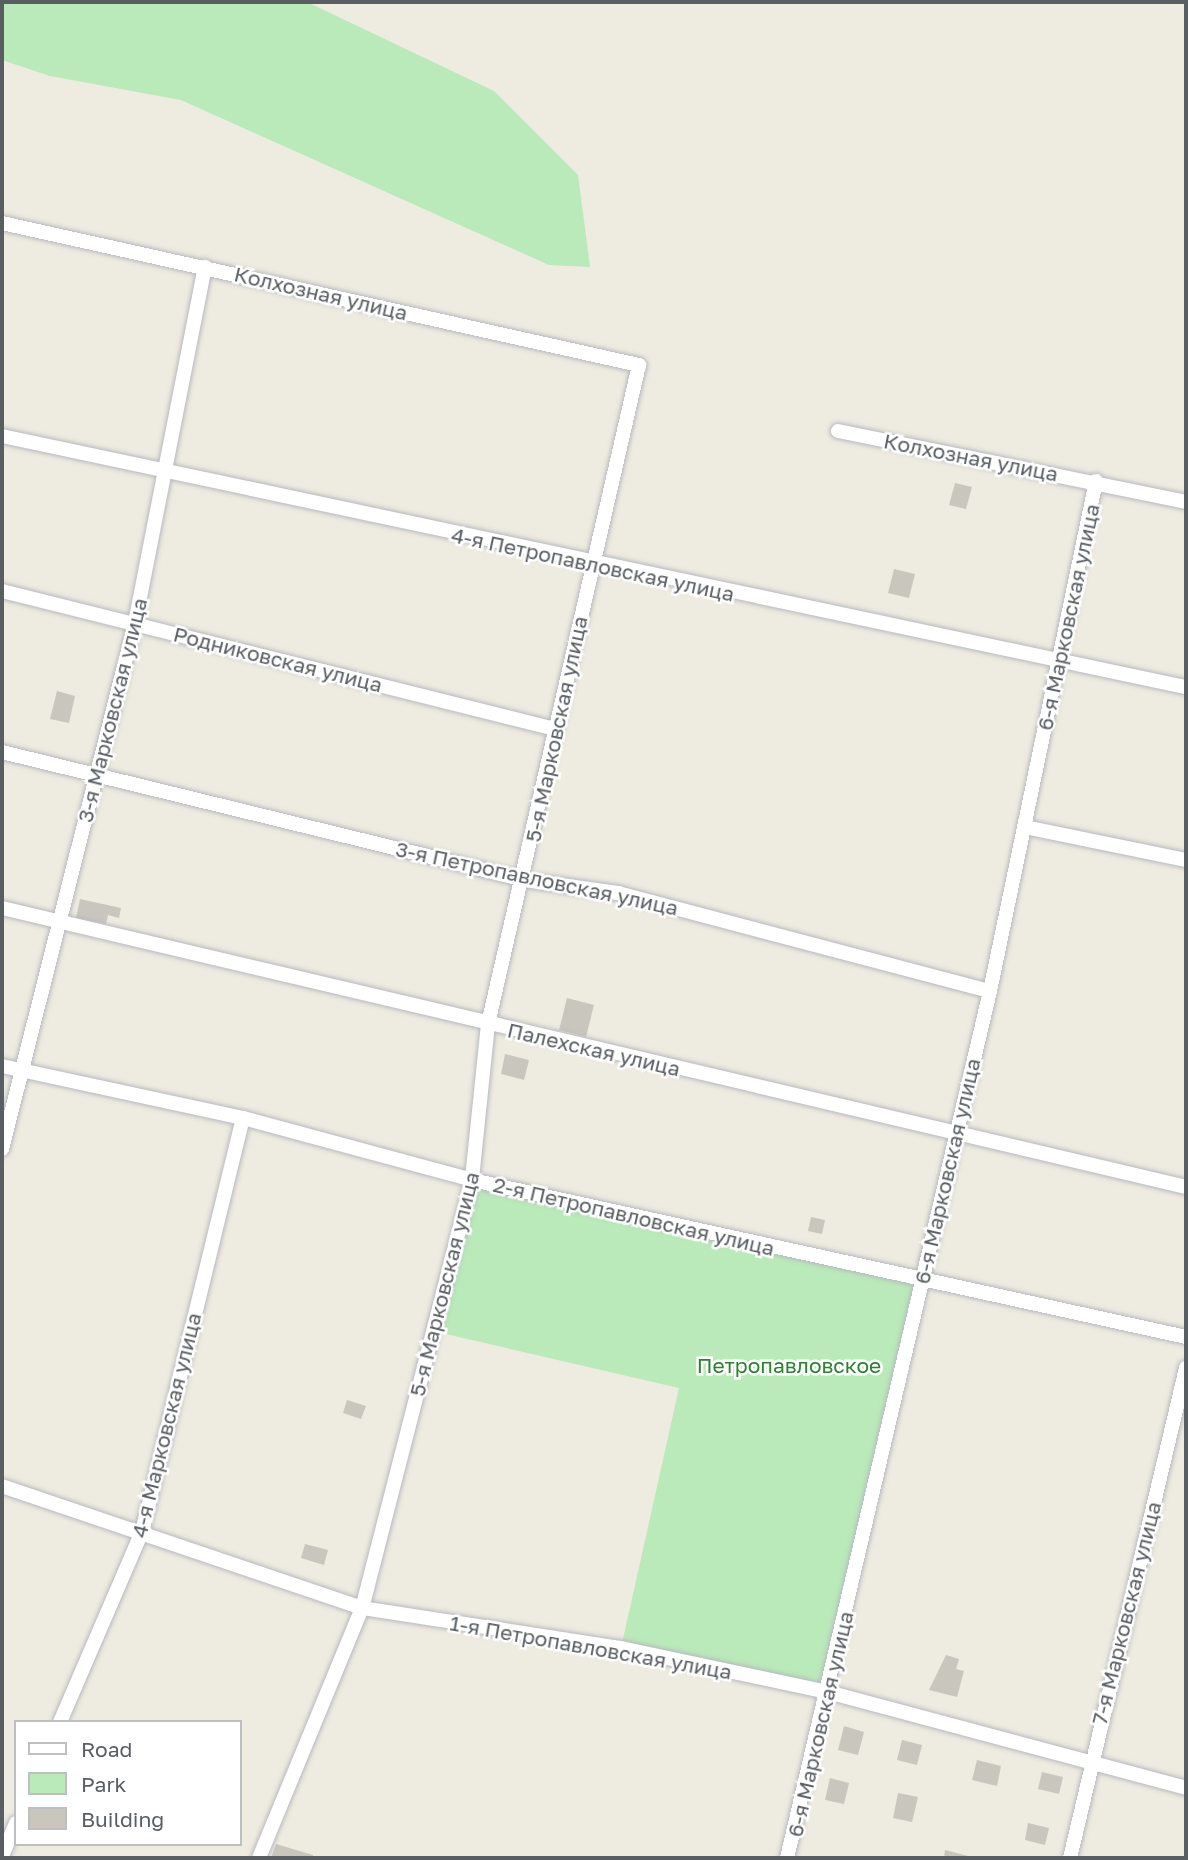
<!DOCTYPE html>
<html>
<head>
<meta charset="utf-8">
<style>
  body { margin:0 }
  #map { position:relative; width:1188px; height:1860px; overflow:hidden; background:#eeebe0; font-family:"Golos Text",sans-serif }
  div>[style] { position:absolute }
  .green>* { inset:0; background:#bae9ba }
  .building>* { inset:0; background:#c9c6be }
  .roads { filter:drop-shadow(0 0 2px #b6b9bf) drop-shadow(0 0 2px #b6b9bf) }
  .minor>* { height:14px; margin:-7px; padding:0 7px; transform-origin:7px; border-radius:7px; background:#fff }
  span { translate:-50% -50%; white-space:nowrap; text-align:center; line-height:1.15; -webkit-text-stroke:5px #fff; paint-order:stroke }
  .street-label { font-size:21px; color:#595e63 }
  .park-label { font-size:21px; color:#2a822f }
  .frame { position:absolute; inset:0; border:4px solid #595e63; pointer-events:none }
  .legend { position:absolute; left:14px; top:1720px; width:228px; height:126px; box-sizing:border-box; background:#fff; border:2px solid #bdbfc1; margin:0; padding:9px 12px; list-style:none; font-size:21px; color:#595e63 }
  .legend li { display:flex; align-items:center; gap:14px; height:35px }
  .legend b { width:35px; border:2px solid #bdbfc1 }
</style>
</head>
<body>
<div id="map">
  <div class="green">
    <div style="clip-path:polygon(2px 2px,307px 2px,494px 91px,578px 175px,590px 267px,549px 265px,181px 100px,50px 76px,2px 60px)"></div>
    <div style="clip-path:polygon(472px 1180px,922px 1280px,828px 1692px,621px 1648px,679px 1388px,433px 1331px)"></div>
  </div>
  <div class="building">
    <div style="clip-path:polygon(955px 483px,972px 487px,966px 509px,949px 505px)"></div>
    <div style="clip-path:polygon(894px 569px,915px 574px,909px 598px,888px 593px)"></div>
    <div style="clip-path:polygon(57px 691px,75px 696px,69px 723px,50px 719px)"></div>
    <div style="clip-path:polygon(80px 899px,121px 908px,119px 918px,108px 915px,106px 924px,76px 918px)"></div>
    <div style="clip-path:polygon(567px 998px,594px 1005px,586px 1037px,559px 1030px)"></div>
    <div style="clip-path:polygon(505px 1054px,529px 1060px,524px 1080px,501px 1074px)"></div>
    <div style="clip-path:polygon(811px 1217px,825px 1220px,822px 1234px,808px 1231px)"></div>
    <div style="clip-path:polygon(347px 1400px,366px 1406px,361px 1419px,343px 1413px)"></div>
    <div style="clip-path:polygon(305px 1544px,328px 1550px,324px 1565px,301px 1558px)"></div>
    <div style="clip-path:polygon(946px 1655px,959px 1659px,956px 1669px,964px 1671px,957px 1697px,929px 1690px)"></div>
    <div style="clip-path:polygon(844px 1726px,864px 1732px,858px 1755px,838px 1750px)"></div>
    <div style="clip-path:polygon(902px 1740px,922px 1745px,917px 1765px,897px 1760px)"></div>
    <div style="clip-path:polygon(977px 1760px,1001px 1766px,997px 1786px,972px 1780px)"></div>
    <div style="clip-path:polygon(1042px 1772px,1063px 1777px,1059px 1794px,1038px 1789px)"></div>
    <div style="clip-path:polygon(830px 1778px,849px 1783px,844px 1804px,825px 1800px)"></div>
    <div style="clip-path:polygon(898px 1793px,918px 1797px,912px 1822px,893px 1818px)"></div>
    <div style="clip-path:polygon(1028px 1823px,1049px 1828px,1045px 1845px,1025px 1840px)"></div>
    <div style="clip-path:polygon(276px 1844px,313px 1855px,312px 1858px,271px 1858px)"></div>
    <div style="clip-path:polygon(945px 1850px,968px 1856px,968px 1858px,944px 1858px)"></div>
  </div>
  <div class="roads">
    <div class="minor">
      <div style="left:2px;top:223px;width:653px;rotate:12.57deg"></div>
      <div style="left:639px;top:365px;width:676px;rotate:102.91deg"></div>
      <div style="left:488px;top:1024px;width:157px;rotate:95.9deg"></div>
      <div style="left:472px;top:1180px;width:442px;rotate:104.4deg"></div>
      <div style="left:362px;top:1608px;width:270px;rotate:112.4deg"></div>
      <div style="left:838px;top:431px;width:355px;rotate:11.5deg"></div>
      <div style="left:2px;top:436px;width:1209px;rotate:11.98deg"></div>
      <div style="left:2px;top:591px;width:570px;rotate:14.01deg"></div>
      <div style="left:2px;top:752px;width:538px;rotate:13.75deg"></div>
      <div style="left:525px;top:880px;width:94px;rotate:8deg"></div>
      <div style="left:618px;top:893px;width:385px;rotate:14.8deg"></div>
      <div style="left:1025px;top:827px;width:164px;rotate:11.6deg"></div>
      <div style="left:2px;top:908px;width:1216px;rotate:13.26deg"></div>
      <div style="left:2px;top:1066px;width:247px;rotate:12.2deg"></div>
      <div style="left:243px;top:1118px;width:237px;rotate:15.1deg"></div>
      <div style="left:472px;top:1180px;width:731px;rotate:12.4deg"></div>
      <div style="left:2px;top:1149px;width:543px;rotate:-75.81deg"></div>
      <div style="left:135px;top:623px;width:363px;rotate:-78.9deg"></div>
      <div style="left:2px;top:1486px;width:380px;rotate:18.7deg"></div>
      <div style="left:362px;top:1608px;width:262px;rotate:8.8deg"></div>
      <div style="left:621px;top:1648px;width:212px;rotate:12deg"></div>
      <div style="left:828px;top:1692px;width:371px;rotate:15deg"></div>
      <div style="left:60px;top:1722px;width:207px;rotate:-66.7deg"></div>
      <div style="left:142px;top:1532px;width:426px;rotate:-76.3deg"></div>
      <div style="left:2px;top:1856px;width:36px;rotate:-67deg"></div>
      <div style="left:787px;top:1858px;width:890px;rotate:-76.82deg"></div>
      <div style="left:990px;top:991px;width:521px;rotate:-78.26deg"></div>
      <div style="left:1070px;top:1858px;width:504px;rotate:-76.68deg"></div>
    </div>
  </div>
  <div class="street-label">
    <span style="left:321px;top:293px;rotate:13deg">Колхозная улица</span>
    <span style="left:971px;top:457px;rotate:11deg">Колхозная улица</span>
    <span style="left:593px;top:564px;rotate:12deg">4-я Петропавловская улица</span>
    <span style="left:1068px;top:617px;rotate:-78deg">6-я Марковская улица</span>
    <span style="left:278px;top:659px;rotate:14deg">Родниковская улица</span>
    <span style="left:112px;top:710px;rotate:-76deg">3-я Марковская улица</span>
    <span style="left:556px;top:729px;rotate:-78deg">5-я Марковская улица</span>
    <span style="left:537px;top:878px;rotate:12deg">3-я Петропавловская улица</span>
    <span style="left:594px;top:1049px;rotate:13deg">Палехская улица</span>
    <span style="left:947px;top:1171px;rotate:-77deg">6-я Марковская улица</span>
    <span style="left:634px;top:1216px;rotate:13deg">2-я Петропавловская улица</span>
    <span style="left:444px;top:1284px;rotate:-76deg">5-я Марковская улица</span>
    <span style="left:166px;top:1425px;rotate:-76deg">4-я Марковская улица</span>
    <span style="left:1126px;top:1613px;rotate:-76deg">7-я Марковская улица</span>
    <span style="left:591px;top:1647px;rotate:10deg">1-я Петропавловская улица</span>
    <span style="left:820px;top:1724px;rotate:-77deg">6-я Марковская улица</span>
  </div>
  <div class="park-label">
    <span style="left:789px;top:1365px">Петропавловское</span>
  </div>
  <div class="frame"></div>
  <ul class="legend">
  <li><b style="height:9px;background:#fff"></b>Road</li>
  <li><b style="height:19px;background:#bae9ba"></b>Park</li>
  <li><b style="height:19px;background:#c9c6be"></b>Building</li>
  </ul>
</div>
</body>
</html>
